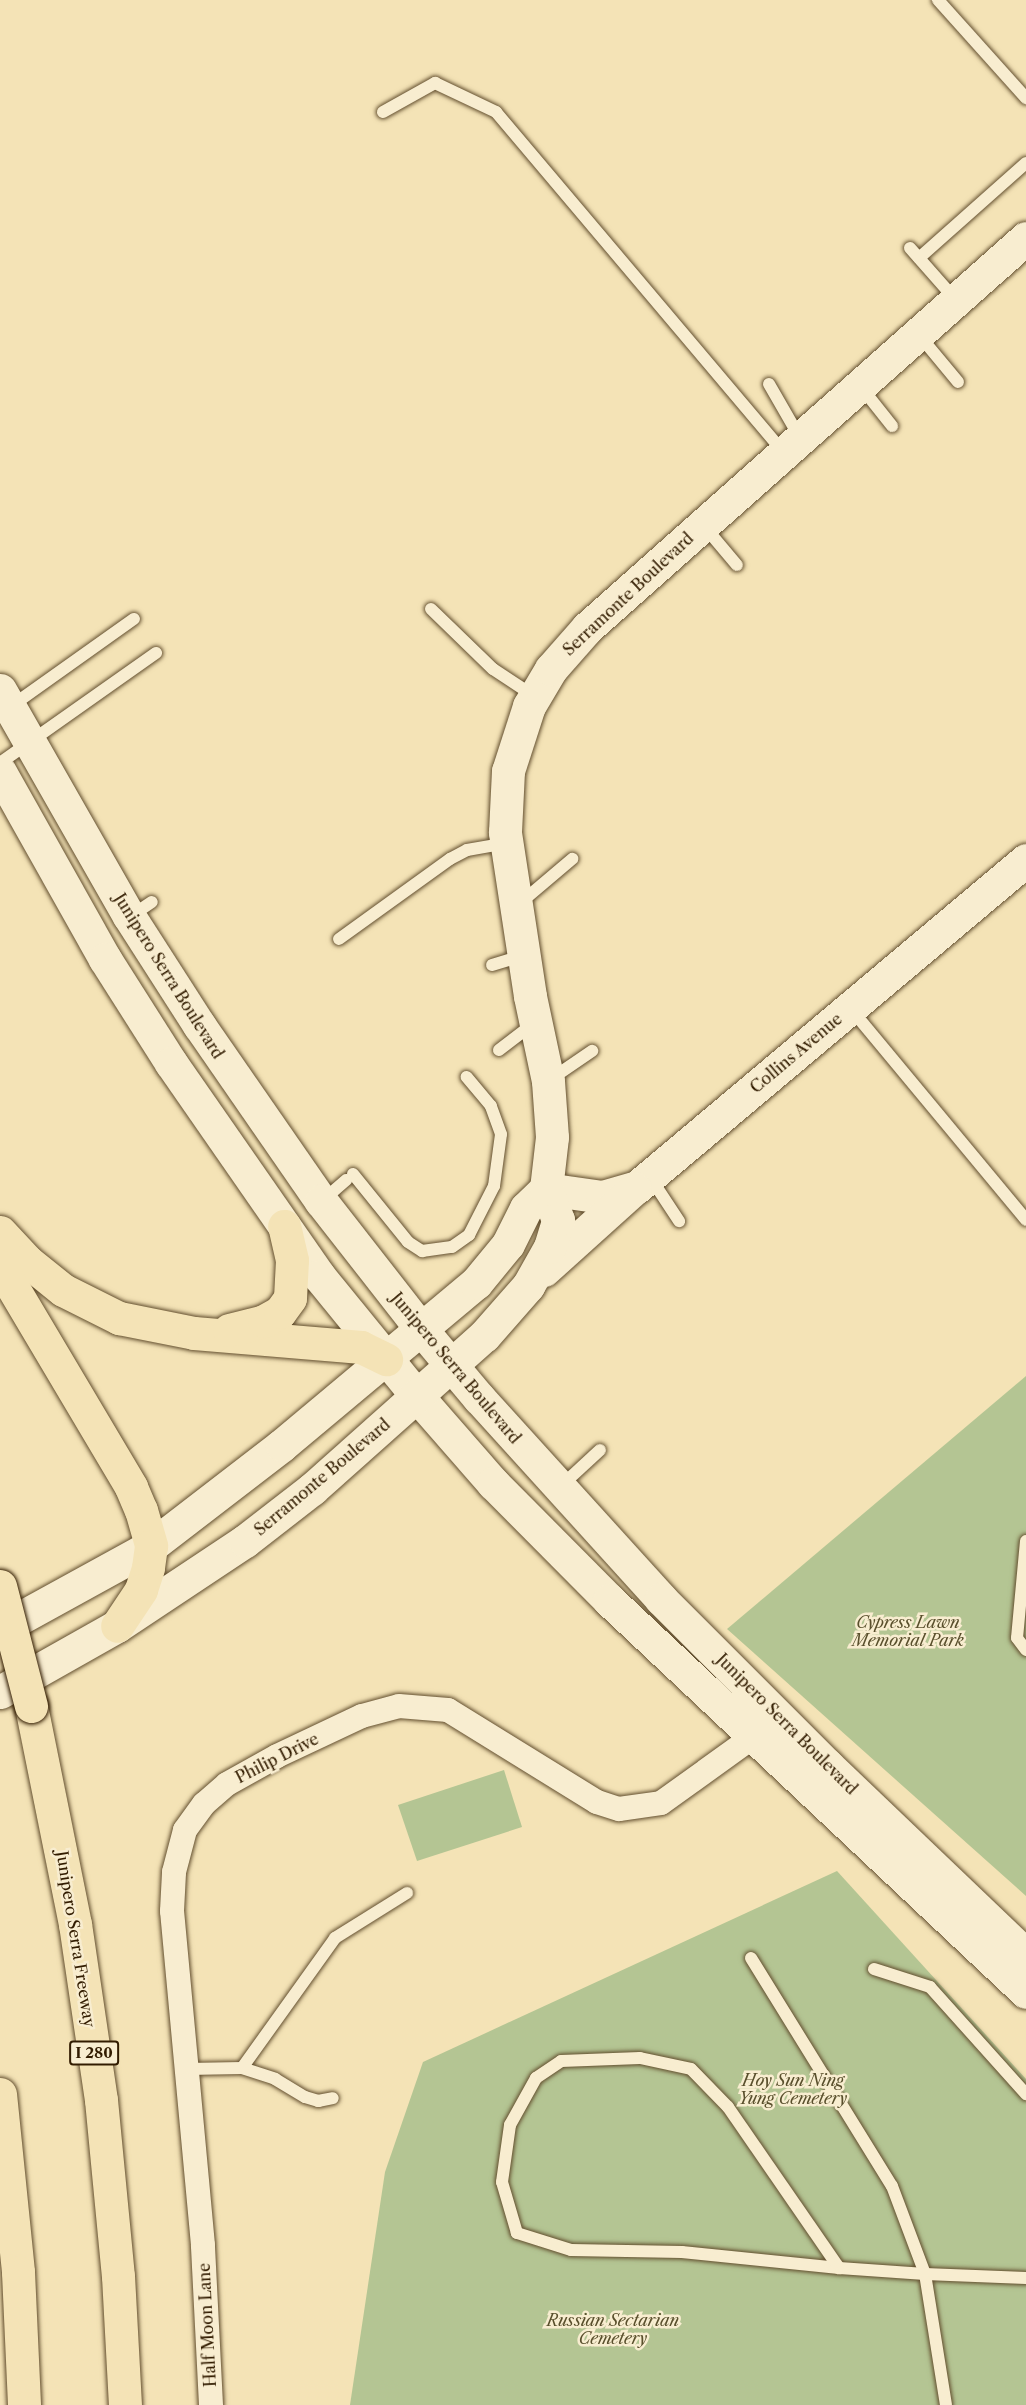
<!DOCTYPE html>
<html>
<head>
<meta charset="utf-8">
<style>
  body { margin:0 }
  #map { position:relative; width:1026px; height:2405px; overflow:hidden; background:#f4e3b6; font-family:"Libre Caslon Text",serif }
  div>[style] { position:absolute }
  .green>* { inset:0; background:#b4c593 }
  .roads { filter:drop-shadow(0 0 2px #624e2e) drop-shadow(0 0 2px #624e2e) }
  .lane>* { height:12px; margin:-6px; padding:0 6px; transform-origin:6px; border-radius:6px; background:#f8edd0 }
  .street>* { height:24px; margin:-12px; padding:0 12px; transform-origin:12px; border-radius:12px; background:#f8edd0 }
  .secondary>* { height:33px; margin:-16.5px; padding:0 16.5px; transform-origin:16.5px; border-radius:16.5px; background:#f8edd0 }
  .highway>* { height:33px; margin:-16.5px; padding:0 16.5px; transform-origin:16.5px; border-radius:16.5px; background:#f4e3b6 }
  .bridges { filter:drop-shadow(0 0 2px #321c00) drop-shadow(0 0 2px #321c00) }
  .highway-bridge>* { height:33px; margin:-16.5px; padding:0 16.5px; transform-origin:16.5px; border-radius:16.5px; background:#f4e3b6 }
  span { translate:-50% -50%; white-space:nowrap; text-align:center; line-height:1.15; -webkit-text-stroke:5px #f8edd0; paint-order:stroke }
  .shield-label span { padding:2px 4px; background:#f8edd0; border:2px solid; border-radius:4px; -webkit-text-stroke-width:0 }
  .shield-label { font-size:15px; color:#321c00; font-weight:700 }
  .street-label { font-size:16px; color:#321c00 }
  .park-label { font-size:16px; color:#594f2c; font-style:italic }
</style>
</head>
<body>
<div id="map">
  <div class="green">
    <div style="clip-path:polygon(1026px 1376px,1026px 1896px,727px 1629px)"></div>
    <div style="clip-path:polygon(504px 1770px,522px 1827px,417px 1861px,398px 1805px)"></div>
    <div style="clip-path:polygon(837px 1871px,1026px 2079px,1026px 2405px,350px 2405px,385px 2172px,423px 2062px)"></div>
  </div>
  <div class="roads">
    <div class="lane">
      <div style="left:938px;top:0;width:132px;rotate:48.1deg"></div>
      <div style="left:383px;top:112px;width:60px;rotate:-29.1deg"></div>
      <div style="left:435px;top:83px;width:68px;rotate:25.4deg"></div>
      <div style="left:496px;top:112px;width:445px;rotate:49.8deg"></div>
      <div style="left:910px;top:248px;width:68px;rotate:48.6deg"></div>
      <div style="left:919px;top:258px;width:143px;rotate:-41.6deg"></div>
      <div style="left:919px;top:335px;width:61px;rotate:50.3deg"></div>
      <div style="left:769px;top:384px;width:62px;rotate:60.1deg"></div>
      <div style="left:861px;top:387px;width:50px;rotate:51.5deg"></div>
      <div style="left:704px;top:526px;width:51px;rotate:49.8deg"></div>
      <div style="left:431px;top:609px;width:86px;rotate:44.1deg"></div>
      <div style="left:493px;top:669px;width:49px;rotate:33.4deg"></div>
      <div style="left:10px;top:707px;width:152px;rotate:-35.4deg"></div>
      <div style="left:0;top:763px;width:191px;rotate:-35.2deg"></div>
      <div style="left:519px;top:904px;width:70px;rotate:-40.3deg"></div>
      <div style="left:131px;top:916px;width:25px;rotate:-34deg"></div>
      <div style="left:339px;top:939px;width:137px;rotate:-35.8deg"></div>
      <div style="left:450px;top:859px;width:19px;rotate:-28deg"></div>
      <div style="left:467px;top:850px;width:40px;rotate:-10deg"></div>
      <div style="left:492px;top:965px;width:31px;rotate:-17deg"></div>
      <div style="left:851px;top:1009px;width:274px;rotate:50.3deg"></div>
      <div style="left:499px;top:1050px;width:44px;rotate:-37.6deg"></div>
      <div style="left:551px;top:1079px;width:50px;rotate:-34.3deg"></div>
      <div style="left:353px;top:1174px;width:87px;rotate:51deg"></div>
      <div style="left:408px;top:1242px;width:17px;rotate:33deg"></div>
      <div style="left:422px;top:1251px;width:30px;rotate:-8deg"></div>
      <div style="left:452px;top:1247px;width:21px;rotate:-35deg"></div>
      <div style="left:469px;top:1235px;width:55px;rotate:-63deg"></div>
      <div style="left:494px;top:1186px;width:52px;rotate:-82.3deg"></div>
      <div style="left:501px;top:1134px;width:30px;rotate:-110deg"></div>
      <div style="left:491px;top:1106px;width:38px;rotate:-130deg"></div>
      <div style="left:650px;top:1177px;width:53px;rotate:56.6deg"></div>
      <div style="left:322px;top:1201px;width:32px;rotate:-41deg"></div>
      <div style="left:561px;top:1486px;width:53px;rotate:-42.7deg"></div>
      <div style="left:1026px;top:1541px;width:97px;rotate:95.3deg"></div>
      <div style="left:1017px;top:1638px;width:15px;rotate:53deg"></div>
      <div style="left:751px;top:1958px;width:268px;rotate:58.3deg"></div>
      <div style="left:892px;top:2186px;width:94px;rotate:69.4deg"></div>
      <div style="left:925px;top:2274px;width:86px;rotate:-176deg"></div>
      <div style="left:839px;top:2268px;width:158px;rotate:-174.2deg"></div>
      <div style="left:682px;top:2252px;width:111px;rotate:-179deg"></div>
      <div style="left:571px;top:2250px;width:57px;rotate:-162.5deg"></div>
      <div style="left:517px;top:2233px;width:53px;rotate:-106.4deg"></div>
      <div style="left:502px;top:2182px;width:58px;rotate:-82deg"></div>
      <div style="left:510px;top:2125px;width:54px;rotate:-61deg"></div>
      <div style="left:536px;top:2078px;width:30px;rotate:-34deg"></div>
      <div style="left:561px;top:2061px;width:79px;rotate:-2.2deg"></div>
      <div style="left:640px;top:2058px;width:52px;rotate:12.2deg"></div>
      <div style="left:691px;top:2069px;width:53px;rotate:45.8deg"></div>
      <div style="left:728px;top:2107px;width:196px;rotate:55.4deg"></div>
      <div style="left:874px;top:1969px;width:59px;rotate:17.8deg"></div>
      <div style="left:930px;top:1987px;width:144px;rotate:48.1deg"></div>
      <div style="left:242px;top:2068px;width:160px;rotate:-54.4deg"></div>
      <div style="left:335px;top:1938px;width:85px;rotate:-32deg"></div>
      <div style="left:187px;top:2069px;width:55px;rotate:-1deg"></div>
      <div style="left:242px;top:2068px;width:35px;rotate:18deg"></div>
      <div style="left:275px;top:2079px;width:35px;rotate:31deg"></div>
      <div style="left:305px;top:2097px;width:14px;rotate:17deg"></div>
      <div style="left:318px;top:2101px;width:15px;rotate:-11deg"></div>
      <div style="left:946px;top:2405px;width:133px;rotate:-99.1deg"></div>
      <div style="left:925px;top:2274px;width:101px;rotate:2.3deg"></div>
    </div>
    <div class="street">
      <div style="left:211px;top:2405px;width:160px;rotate:-92.9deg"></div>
      <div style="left:203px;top:2245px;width:335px;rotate:-95.3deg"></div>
      <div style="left:172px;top:1911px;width:39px;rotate:-87deg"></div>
      <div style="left:174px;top:1872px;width:43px;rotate:-75.3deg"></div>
      <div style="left:185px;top:1830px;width:32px;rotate:-54deg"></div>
      <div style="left:204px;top:1804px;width:30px;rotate:-41deg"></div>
      <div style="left:227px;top:1784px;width:57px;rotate:-29.2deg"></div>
      <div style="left:277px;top:1756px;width:94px;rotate:-25.2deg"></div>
      <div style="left:362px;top:1716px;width:38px;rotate:-15deg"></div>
      <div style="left:399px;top:1706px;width:49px;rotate:4.7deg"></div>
      <div style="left:448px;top:1710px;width:175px;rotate:31.7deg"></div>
      <div style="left:597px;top:1802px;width:23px;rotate:18deg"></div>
      <div style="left:619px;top:1809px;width:42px;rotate:-8.1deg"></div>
      <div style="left:661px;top:1803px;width:113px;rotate:-35.7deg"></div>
    </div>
    <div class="secondary">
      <div style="left:0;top:690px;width:260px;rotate:60.3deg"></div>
      <div style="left:129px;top:916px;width:130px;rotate:57.3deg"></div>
      <div style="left:199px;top:1025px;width:214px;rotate:55.3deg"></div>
      <div style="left:321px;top:1201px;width:162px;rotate:52deg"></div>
      <div style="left:421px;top:1329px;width:90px;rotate:50deg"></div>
      <div style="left:479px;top:1398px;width:271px;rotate:47.8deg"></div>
      <div style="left:661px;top:1599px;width:235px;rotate:45deg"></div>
      <div style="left:827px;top:1765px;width:275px;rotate:43.7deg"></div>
      <div style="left:0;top:772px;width:214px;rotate:60.7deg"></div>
      <div style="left:105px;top:959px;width:123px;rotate:57.6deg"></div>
      <div style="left:171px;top:1063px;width:259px;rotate:55.2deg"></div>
      <div style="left:319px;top:1276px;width:155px;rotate:50.8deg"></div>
      <div style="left:417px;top:1396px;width:116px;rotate:48.9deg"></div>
      <div style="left:493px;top:1483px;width:165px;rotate:45.2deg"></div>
      <div style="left:609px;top:1600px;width:572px;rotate:43.23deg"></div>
      <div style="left:546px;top:1189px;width:57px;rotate:8.1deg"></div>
      <div style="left:602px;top:1197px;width:36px;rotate:-16deg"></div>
      <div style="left:637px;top:1187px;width:508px;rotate:-40.05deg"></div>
      <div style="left:544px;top:1270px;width:122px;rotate:-42deg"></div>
      <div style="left:0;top:1629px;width:172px;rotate:-28.8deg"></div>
      <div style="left:151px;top:1546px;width:165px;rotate:-37.6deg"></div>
      <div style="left:282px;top:1445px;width:253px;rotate:-39.9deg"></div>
      <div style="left:476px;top:1283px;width:50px;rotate:-50.6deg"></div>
      <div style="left:508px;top:1244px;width:40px;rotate:-63.4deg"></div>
      <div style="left:526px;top:1208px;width:28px;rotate:-44deg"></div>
      <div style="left:0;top:1692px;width:134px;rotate:-29.4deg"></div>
      <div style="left:117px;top:1626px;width:154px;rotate:-33.6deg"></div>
      <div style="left:245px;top:1541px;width:85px;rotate:-37.8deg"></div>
      <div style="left:312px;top:1489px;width:230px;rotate:-41.7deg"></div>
      <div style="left:484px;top:1336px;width:67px;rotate:-48.7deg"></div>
      <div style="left:528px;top:1286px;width:45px;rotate:-60.6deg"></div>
      <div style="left:550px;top:1247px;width:28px;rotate:-73deg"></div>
      <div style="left:558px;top:1220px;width:33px;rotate:-111deg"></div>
      <div style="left:546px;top:1189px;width:52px;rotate:-83.4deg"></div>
      <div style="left:552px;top:1137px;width:56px;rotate:-94.1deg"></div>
      <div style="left:548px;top:1081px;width:87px;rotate:-102deg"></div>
      <div style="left:530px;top:996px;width:166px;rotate:-98.7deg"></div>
      <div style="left:505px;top:832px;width:61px;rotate:-87.2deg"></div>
      <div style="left:508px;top:771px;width:68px;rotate:-72.1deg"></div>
      <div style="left:529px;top:706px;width:43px;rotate:-59.3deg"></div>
      <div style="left:551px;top:669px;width:55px;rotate:-48.7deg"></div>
      <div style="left:587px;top:628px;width:587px;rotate:-41.62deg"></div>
    </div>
    <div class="highway">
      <div style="left:0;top:1232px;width:40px;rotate:47deg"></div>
      <div style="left:27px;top:1261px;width:46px;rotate:38.9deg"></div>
      <div style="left:63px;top:1290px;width:63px;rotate:26.6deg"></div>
      <div style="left:119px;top:1318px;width:76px;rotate:11.3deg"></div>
      <div style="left:194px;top:1333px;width:168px;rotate:4.8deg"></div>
      <div style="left:361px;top:1347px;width:28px;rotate:26deg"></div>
      <div style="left:0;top:1266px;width:257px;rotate:59.3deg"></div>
      <div style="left:131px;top:1487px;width:25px;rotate:67deg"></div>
      <div style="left:141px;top:1510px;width:37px;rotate:74deg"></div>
      <div style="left:151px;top:1546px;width:22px;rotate:98deg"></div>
      <div style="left:148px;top:1568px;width:23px;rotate:108deg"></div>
      <div style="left:141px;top:1590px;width:43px;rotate:123.7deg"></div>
      <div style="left:229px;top:1330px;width:36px;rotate:-14deg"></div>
      <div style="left:264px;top:1321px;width:18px;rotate:-29deg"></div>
      <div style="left:280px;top:1312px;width:17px;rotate:-54deg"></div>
      <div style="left:290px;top:1298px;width:38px;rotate:-87deg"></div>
      <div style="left:292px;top:1260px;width:35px;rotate:-103deg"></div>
      <div style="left:31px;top:1706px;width:222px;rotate:78.6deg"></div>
      <div style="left:75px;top:1924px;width:178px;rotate:81.6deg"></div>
      <div style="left:101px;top:2100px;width:177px;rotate:84.5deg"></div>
      <div style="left:118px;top:2276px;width:129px;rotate:86.9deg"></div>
      <div style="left:0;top:2094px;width:179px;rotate:84.2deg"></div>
      <div style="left:18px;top:2272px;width:133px;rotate:87.4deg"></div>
    </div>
  </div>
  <div class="bridges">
    <div class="highway-bridge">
      <div style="left:0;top:1586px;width:124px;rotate:75.5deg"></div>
    </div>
  </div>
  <div class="shield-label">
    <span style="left:94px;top:2053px">I 280</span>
  </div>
  <div class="street-label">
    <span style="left:628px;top:594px;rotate:-43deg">Serramonte Boulevard</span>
    <span style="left:169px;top:976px;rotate:58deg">Junipero Serra Boulevard</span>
    <span style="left:796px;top:1053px;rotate:-40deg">Collins Avenue</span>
    <span style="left:456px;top:1368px;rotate:50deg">Junipero Serra Boulevard</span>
    <span style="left:322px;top:1477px;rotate:-40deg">Serramonte Boulevard</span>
    <span style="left:787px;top:1724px;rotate:45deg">Junipero Serra Boulevard</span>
    <span style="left:277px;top:1758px;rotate:-27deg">Philip Drive</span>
    <span style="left:76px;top:1939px;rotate:81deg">Junipero Serra Freeway</span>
    <span style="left:207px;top:2325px;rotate:-93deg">Half Moon Lane</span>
  </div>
  <div class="park-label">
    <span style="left:908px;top:1631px">Cypress Lawn<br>Memorial Park</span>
    <span style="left:793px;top:2089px">Hoy Sun Ning<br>Yung Cemetery</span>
    <span style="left:613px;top:2329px">Russian Sectarian<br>Cemetery</span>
  </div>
</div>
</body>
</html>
